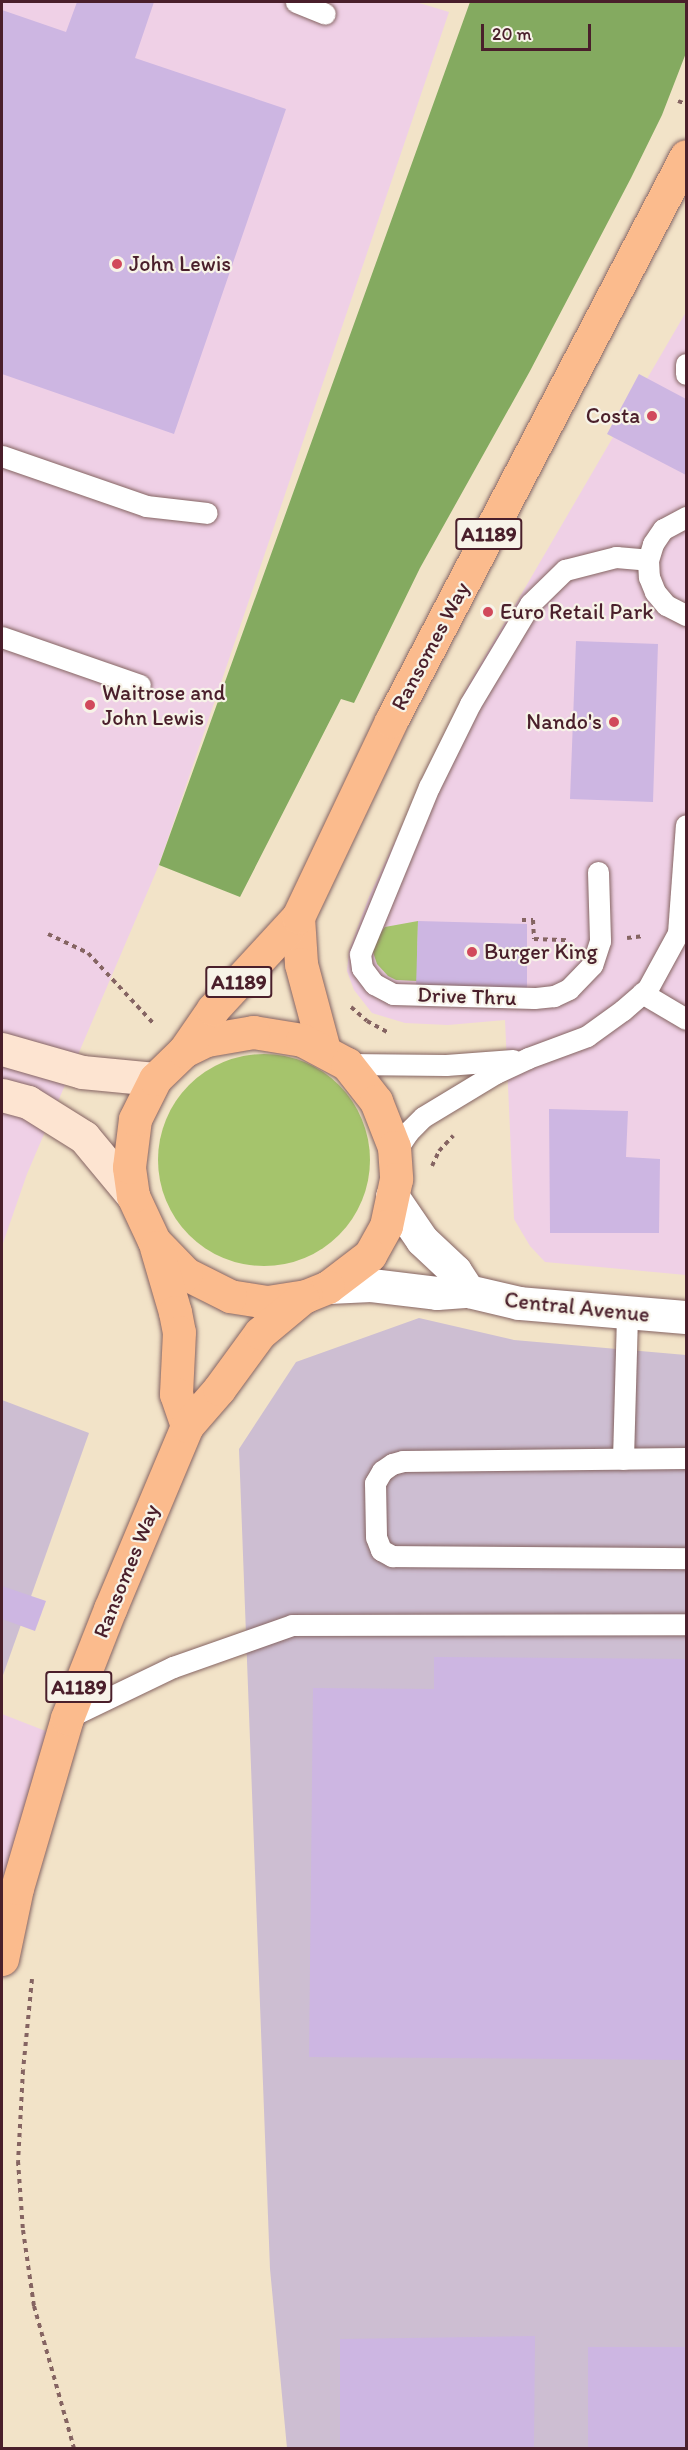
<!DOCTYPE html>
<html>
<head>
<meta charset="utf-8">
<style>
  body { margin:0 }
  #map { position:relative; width:688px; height:2450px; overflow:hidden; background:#f2e3c8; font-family:Itim,sans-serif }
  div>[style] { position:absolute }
  .built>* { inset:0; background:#efd0e6 }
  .industrial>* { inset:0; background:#cdbed2 }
  .green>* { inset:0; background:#a5c46c }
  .round { border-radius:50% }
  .forest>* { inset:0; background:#84aa60 }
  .building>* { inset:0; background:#cdb6e2 }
  .path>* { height:4px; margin-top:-2px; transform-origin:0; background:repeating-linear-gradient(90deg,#856462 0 4.5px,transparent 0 9px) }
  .roads { filter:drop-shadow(0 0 2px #856462) drop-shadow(0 0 2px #856462) }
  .lane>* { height:21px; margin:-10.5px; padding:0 10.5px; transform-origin:10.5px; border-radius:10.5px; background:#fff }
  .street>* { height:33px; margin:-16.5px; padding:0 16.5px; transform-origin:16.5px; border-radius:16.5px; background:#fff }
  .secondary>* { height:33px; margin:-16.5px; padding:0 16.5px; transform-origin:16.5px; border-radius:16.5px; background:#fde4d1 }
  .primary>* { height:33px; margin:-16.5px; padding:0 16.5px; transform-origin:16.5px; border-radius:16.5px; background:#fbbb8d }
  .dots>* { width:16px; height:16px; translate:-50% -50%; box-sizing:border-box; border:3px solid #f7f3e8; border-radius:50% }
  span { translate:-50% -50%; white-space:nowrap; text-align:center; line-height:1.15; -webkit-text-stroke:4.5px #f7f3e8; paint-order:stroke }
  .shield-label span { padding:2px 4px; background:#f7f3e8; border:2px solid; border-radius:4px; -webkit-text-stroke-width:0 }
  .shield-label { font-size:21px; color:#4a1f2b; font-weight:700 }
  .poi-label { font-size:22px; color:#4a1f2b }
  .left { translate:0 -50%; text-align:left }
  .right { translate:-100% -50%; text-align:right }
  .street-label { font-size:22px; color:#4a1f2b }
  .frame { position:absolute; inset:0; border:3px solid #4a1f2b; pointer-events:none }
  .scale { position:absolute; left:481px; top:24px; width:110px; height:27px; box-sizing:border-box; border:3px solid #4a1f2b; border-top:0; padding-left:8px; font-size:18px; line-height:21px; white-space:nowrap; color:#4a1f2b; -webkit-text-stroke:4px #f7f3e8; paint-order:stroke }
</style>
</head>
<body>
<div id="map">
  <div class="built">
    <div style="clip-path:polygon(2px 2px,416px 2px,449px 12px,159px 865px,27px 1174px,2px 1246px)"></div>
    <div style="clip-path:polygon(686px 312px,686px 1275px,545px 1262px,530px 1246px,514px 1219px,505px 1020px,448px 1025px,405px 1023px,372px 1013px,354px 990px,347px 971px,349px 951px,369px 897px,466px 689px)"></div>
    <div style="clip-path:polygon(2px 1714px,61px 1737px,2px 1959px)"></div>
  </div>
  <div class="industrial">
    <div style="clip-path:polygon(419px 1318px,514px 1340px,686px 1355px,686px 2448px,287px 2448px,270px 2269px,239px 1449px,296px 1362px)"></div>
    <div style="clip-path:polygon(2px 1400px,89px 1433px,2px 1678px)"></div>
  </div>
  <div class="green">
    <div style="clip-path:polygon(418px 921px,417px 981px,396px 980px,388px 976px,377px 964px,373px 952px,373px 942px,385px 927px)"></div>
    <div class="round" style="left:158px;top:1054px;width:212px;height:212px"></div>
  </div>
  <div class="forest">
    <div style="clip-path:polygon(470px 2px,686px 2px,686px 53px,662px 115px,631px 178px,530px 371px,420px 568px,354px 703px,341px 699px,240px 897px,159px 865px)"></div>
  </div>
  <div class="building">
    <div style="clip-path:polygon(77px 2px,154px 2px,135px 58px,286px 109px,174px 434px,2px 374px,2px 10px,66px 32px)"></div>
    <div style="clip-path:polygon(639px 374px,686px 399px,686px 475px,607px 434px)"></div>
    <div style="clip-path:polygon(576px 641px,658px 644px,653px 802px,570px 799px)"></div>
    <div style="clip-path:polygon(418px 921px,527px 924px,527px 992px,416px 988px)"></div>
    <div style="clip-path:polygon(549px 1109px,628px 1111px,626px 1157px,660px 1159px,659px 1233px,550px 1233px)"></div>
    <div style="clip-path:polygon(2px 1586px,46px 1601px,35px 1631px,2px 1619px)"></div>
    <div style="clip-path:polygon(434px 1657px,686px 1659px,686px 2060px,309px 2057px,313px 1688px,434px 1689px)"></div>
    <div style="clip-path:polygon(535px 2336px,534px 2448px,340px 2448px,340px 2339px)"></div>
    <div style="clip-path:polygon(588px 2347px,686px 2347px,686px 2448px,588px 2448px)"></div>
  </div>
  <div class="path">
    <div style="left:678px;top:101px;width:9px;rotate:21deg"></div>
    <div style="left:522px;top:920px;width:11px"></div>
    <div style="left:533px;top:920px;width:19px;rotate:87deg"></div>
    <div style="left:534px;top:939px;width:35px;rotate:2deg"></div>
    <div style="left:48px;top:934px;width:44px;rotate:25.4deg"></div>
    <div style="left:88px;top:953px;width:96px;rotate:47.1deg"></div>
    <div style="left:627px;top:938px;width:17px;rotate:-7deg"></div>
    <div style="left:351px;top:1007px;width:21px;rotate:41deg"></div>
    <div style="left:367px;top:1021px;width:25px;rotate:29deg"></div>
    <div style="left:432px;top:1166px;width:17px;rotate:-65deg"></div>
    <div style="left:439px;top:1151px;width:21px;rotate:-47deg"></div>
    <div style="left:32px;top:1979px;width:91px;rotate:95.6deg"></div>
    <div style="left:23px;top:2070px;width:91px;rotate:93.1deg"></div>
    <div style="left:18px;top:2161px;width:69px;rotate:85.9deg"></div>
    <div style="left:23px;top:2230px;width:77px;rotate:81.8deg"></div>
    <div style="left:34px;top:2306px;width:148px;rotate:74.3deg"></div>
  </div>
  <div class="roads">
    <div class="lane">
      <div style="left:296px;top:2px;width:31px;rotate:22deg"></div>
      <div style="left:686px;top:364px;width:10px;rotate:90deg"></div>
      <div style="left:2px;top:456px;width:152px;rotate:19.1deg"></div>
      <div style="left:146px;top:506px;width:61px;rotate:6.5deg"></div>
      <div style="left:686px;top:517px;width:26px;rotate:152deg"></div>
      <div style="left:663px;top:529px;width:18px;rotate:124deg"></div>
      <div style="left:653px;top:544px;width:17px;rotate:107deg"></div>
      <div style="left:648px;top:560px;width:17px;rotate:87deg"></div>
      <div style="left:649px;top:577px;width:16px;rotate:68deg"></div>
      <div style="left:655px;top:592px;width:17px;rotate:50deg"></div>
      <div style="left:666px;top:605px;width:22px;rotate:27deg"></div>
      <div style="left:2px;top:637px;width:146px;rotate:19.2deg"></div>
      <div style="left:598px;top:872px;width:69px;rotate:88.3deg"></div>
      <div style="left:600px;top:941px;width:25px;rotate:108deg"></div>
      <div style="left:592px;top:965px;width:33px;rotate:134deg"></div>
      <div style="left:569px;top:989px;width:17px;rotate:155deg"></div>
      <div style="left:554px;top:996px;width:20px;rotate:174deg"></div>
      <div style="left:534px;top:998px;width:141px;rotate:-178.4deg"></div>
      <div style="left:393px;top:994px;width:21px;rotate:-152deg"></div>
      <div style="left:374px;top:984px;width:20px;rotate:-127deg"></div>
      <div style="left:362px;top:968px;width:14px;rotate:-98deg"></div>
      <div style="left:360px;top:954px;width:181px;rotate:-67.6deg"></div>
      <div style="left:429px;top:787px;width:93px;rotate:-63.7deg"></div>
      <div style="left:470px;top:704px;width:117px;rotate:-59deg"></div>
      <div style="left:530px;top:604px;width:49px;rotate:-44.2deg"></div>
      <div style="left:565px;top:570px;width:53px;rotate:-14.3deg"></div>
      <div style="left:616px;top:557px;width:32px;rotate:5deg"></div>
      <div style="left:642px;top:993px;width:51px;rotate:30.6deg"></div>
      <div style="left:347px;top:1064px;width:99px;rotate:0.6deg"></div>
      <div style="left:446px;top:1065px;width:67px;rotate:-4.3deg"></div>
      <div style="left:394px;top:1153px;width:25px;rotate:-56deg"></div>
      <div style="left:408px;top:1132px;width:21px;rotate:-45deg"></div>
      <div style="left:423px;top:1117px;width:85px;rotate:-31.1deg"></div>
      <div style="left:496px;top:1073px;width:35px;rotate:-25deg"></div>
      <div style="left:528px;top:1058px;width:63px;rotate:-20.4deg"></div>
      <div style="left:587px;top:1036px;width:44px;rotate:-35.8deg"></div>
      <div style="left:623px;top:1010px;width:33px;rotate:-41deg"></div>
      <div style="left:648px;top:988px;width:63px;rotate:-61.4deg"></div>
      <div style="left:678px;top:933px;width:108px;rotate:-85.8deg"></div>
      <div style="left:686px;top:1458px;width:283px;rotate:179.4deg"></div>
      <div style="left:403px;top:1461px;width:11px;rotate:165deg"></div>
      <div style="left:392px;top:1464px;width:12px;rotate:145deg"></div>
      <div style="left:382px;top:1471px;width:14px;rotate:120deg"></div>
      <div style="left:375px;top:1483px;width:54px;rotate:88.9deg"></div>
      <div style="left:376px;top:1537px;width:14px;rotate:69deg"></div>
      <div style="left:381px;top:1550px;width:13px;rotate:29deg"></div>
      <div style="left:392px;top:1556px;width:294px;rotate:0.4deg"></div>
      <div style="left:623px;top:1459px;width:146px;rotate:-88.4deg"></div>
      <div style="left:67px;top:1718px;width:118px;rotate:-25.7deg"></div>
      <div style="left:173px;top:1667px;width:126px;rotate:-19.4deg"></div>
      <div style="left:292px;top:1625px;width:394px;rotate:-0.1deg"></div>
    </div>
    <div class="street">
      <div style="left:392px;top:1196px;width:53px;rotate:55.7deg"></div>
      <div style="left:422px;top:1240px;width:45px;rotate:43.2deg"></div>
      <div style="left:455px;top:1271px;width:24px;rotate:57deg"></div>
      <div style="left:328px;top:1287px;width:43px;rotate:-2.7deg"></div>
      <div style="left:371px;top:1285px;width:66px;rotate:6.9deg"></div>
      <div style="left:437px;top:1293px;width:31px;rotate:-4deg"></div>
      <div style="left:468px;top:1291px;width:52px;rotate:13.2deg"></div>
      <div style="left:519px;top:1303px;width:168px;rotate:4.8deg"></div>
    </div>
    <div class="secondary">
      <div style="left:2px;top:1049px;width:83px;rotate:16deg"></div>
      <div style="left:82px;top:1072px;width:73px;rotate:5.5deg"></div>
      <div style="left:2px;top:1095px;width:27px;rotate:15deg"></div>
      <div style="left:28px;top:1102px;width:66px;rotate:32deg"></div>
      <div style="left:84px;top:1137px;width:77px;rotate:50.3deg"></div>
    </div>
    <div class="primary">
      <div style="left:298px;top:917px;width:47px;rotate:86.3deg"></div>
      <div style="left:301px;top:964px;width:89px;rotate:75deg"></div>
      <div style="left:253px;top:1032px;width:50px;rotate:9.3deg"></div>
      <div style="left:302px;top:1040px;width:51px;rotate:28.1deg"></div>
      <div style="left:347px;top:1064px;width:47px;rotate:51.9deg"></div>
      <div style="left:376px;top:1101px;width:49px;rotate:68.6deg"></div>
      <div style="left:394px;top:1147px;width:32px;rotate:86deg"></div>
      <div style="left:396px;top:1179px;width:48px;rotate:102deg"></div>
      <div style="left:386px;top:1226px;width:33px;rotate:119deg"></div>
      <div style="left:370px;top:1255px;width:53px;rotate:142.7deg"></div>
      <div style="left:328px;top:1287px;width:24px;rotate:158deg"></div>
      <div style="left:306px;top:1296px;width:39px;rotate:171deg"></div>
      <div style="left:267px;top:1302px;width:37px;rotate:-171deg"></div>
      <div style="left:230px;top:1296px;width:49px;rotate:-153.4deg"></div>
      <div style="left:186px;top:1274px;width:46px;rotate:-134.1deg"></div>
      <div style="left:154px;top:1241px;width:50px;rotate:-115deg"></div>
      <div style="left:133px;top:1196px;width:29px;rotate:-98deg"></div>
      <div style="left:129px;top:1167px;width:48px;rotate:-82.9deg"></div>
      <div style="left:135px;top:1119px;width:45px;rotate:-63.4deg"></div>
      <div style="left:155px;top:1079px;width:40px;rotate:-44deg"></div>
      <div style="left:184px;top:1051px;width:25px;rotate:-26deg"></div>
      <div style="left:207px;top:1040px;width:47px;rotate:-9.9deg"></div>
      <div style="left:184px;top:1051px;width:51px;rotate:-55.4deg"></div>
      <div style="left:213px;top:1009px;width:125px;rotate:-47.3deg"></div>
      <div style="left:298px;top:917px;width:217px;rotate:-64.6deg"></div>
      <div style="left:391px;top:721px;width:637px;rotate:-62.43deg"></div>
      <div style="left:156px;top:1247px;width:68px;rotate:73.7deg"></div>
      <div style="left:175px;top:1312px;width:20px;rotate:79deg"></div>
      <div style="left:179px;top:1332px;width:62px;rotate:92.8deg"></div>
      <div style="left:176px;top:1394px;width:34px;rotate:71deg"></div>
      <div style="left:2px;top:1959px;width:73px;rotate:-78.1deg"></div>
      <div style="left:17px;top:1888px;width:177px;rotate:-73.6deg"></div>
      <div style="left:67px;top:1718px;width:117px;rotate:-68.5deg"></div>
      <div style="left:110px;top:1609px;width:199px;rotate:-67.2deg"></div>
      <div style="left:187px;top:1426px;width:49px;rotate:-49.1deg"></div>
      <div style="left:219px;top:1389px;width:69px;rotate:-53.8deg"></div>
      <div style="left:260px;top:1333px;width:55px;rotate:-39.8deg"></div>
    </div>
  </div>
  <div class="dots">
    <div style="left:117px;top:264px;background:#d1495b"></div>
    <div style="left:652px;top:416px;background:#d1495b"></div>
    <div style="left:488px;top:612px;background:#d1495b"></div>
    <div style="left:90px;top:705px;background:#d1495b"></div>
    <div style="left:614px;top:722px;background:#d1495b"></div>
    <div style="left:472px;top:952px;background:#d1495b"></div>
  </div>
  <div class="shield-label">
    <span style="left:489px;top:534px">A1189</span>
    <span style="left:239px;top:982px">A1189</span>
    <span style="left:79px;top:1687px">A1189</span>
  </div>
  <div class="poi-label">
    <span class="left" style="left:129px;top:264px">John Lewis</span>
    <span class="right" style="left:640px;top:416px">Costa</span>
    <span class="left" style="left:500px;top:612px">Euro Retail Park</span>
    <span class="left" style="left:102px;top:705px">Waitrose and<br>John Lewis</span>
    <span class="right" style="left:602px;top:722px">Nando's</span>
    <span class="left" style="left:484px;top:952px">Burger King</span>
  </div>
  <div class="street-label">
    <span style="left:430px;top:646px;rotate:-62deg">Ransomes Way</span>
    <span style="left:467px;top:996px;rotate:2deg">Drive Thru</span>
    <span style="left:577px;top:1307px;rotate:6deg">Central Avenue</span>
    <span style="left:126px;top:1571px;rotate:-68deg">Ransomes Way</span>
  </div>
  <div class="frame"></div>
  <div class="scale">20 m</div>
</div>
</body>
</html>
